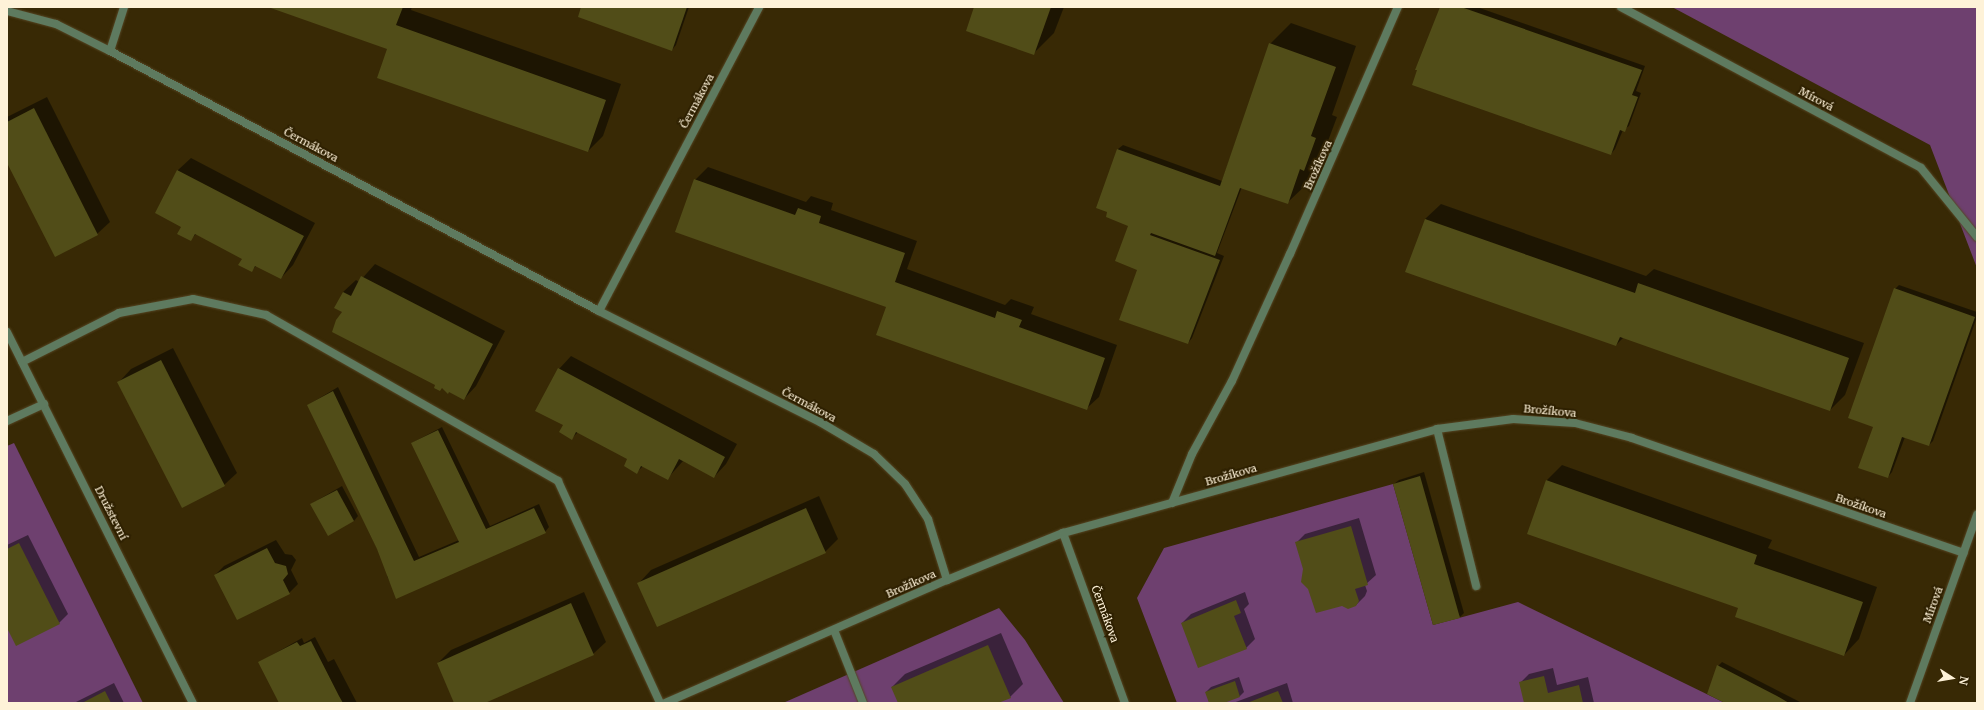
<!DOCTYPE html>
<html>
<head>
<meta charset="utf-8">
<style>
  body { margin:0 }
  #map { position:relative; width:1984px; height:710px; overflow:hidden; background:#382905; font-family:Merriweather,serif }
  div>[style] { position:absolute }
  .green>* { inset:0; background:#6e406f }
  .shadow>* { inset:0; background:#0007 }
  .building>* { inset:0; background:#514d18 }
  .roads { filter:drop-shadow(0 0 1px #544523) drop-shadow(0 0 1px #544523) }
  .lane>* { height:8px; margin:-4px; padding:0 4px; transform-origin:4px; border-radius:4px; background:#5e7a5f }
  .street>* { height:8px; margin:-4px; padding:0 4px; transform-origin:4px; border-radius:4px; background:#5e7a5f }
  span { translate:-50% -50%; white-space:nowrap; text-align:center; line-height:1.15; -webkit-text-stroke:4px #2e2000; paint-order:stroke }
  .street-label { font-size:11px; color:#fef2d8 }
  .frame { position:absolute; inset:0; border:8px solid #fef2d8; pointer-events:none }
  .north { position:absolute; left:1932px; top:658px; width:40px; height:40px; -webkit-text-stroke:3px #2e2000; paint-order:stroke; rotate:102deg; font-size:11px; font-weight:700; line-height:16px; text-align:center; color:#fef2d8 }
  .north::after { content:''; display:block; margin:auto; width:14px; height:18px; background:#fef2d8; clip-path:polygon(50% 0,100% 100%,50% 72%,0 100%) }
</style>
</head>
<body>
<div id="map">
  <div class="green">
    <div style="clip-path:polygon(1672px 7px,1977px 7px,1977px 268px,1930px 145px)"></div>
    <div style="clip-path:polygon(14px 443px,143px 703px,7px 703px,7px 446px)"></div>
    <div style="clip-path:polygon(1393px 484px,1433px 625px,1518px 602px,1725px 703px,1177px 703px,1137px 598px,1164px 548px)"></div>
    <div style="clip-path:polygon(999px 608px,1025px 640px,1064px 703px,783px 703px)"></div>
  </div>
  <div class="shadow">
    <div style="clip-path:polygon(271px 7px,412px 7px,411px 10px,621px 84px,603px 136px,588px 151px,389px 48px)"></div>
    <div style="clip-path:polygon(582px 7px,689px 7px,676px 45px,672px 50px)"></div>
    <div style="clip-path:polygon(975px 7px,1064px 7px,1054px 33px,1033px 54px)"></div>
    <div style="clip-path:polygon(1441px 7px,1477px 7px,1645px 66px,1636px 91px,1641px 93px,1629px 126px,1623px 130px,1615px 149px,1611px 154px,1413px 84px)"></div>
    <div style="clip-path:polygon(1291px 23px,1356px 46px,1332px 115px,1337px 117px,1325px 149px,1317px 157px,1309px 182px,1287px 203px,1242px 187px,1217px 253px,1224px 256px,1192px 338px,1188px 343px,1139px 269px,1129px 226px,1109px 211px,1098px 207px,1118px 149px,1123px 145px,1222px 181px,1270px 44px)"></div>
    <div style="clip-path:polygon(47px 97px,110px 222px,97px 234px,7px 160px,7px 117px)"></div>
    <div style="clip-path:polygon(191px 158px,315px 223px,293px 265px,281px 278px,257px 265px,251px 271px,243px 258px,196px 234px,191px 239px,182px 226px,156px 213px,178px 170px)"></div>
    <div style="clip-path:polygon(708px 167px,806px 202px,811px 196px,833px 203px,831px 210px,917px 241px,907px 269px,1005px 305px,1011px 299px,1034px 307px,1031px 314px,1117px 345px,1099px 397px,1086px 409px,887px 307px,695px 180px)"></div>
    <div style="clip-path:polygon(1441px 204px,1646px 276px,1654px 269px,1864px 343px,1845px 395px,1830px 410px,1624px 337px,1616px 345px,1425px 219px)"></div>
    <div style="clip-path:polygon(375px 264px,505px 331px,476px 386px,464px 399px,436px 384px,344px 312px,343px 292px,356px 280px,359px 282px)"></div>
    <div style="clip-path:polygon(1899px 285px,1977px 312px,1977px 317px,1933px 441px,1929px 445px,1905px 437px,1892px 472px,1888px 477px,1874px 426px,1895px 289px)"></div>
    <div style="clip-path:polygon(173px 348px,237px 473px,224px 485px,119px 382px,131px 369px)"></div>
    <div style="clip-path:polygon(571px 356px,737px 444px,726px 464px,714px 477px,683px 461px,667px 479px,643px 466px,637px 472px,629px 459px,578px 432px,572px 438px,564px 425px,559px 369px)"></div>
    <div style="clip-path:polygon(338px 387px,419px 557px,459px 540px,412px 443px,442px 427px,490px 526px,539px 504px,549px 527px,545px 532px,397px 597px,387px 576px,389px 573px,308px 405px)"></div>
    <div style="clip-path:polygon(1562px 465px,1772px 540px,1768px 548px,1877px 587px,1859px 639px,1844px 655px,1739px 607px,1546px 481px)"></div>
    <div style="clip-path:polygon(1424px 472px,1464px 613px,1460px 617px,1394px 484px,1399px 480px)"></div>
    <div style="clip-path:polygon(342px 486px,358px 516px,354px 521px,311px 504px)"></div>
    <div style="clip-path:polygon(819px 496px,838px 539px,825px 552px,639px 583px,651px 570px)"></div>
    <div style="clip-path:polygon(1359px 518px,1376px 575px,1365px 585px,1367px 591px,1365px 596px,1356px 605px,1304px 569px,1296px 543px,1305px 534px)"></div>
    <div style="clip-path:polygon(28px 535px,68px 614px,59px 623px,7px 625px,7px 545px)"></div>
    <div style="clip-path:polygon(276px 540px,285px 554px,292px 555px,296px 560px,291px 570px,298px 584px,289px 593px,215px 575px,224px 566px)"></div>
    <div style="clip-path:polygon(584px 592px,606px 642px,593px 654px,483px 703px,456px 703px,438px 663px,451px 650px)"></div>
    <div style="clip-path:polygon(1245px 592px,1249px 604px,1244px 609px,1255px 639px,1246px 648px,1182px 623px,1191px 614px)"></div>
    <div style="clip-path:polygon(1001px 633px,1023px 684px,1010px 697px,996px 703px,899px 703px,892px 687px,905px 674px)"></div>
    <div style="clip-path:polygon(315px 637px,328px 662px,334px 659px,357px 703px,280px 703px,260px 662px,302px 638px,304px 643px)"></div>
    <div style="clip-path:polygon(1722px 662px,1802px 703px,1727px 703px,1718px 666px)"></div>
    <div style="clip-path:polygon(1553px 668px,1557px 685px,1588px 677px,1594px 703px,1525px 703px,1520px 683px,1529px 674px)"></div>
    <div style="clip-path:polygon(1239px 677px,1244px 692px,1240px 696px,1221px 703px,1210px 703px,1206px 692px,1211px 687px)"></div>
    <div style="clip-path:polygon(114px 683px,124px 703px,74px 703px)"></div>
    <div style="clip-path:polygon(1287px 683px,1293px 703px,1233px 703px)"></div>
  </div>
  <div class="building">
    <div style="clip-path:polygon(268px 7px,403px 7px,396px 25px,606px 100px,588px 152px,377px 78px,387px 49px)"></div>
    <div style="clip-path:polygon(581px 7px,687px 7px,672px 51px,578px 17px)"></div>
    <div style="clip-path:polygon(974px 7px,1051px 7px,1034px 55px,966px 31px)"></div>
    <div style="clip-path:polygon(1440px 7px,1461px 7px,1642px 70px,1632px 95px,1638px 97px,1625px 132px,1620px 130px,1611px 155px,1412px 85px,1417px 70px,1415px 70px)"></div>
    <div style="clip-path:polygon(1269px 43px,1336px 67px,1311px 136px,1316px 138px,1304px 171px,1300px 169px,1288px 204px,1240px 188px,1215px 256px,1151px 233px,1150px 235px,1220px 260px,1188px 344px,1119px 320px,1137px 270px,1115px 261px,1128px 226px,1106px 217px,1107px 212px,1096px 208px,1117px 149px,1220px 186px)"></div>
    <div style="clip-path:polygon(34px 108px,98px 235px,55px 257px,7px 163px,7px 122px)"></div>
    <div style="clip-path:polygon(177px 170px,304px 236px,281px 279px,255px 266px,252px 272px,238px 265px,242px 259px,195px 234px,191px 241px,177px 234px,181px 227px,155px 213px)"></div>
    <div style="clip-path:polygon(694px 179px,795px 215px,798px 208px,821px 216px,819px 223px,905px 253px,895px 282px,995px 318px,997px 311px,1022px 320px,1019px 327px,1105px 358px,1087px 410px,876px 335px,886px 307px,675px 232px)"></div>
    <div style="clip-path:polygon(1425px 219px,1635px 293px,1638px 283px,1849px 358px,1830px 411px,1620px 337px,1616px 346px,1405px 272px)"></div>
    <div style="clip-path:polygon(361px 276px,493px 344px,464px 400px,449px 392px,448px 394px,442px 388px,440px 391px,434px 388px,435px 385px,332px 332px,336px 320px,342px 312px,334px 308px,343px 292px,351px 296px)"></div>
    <div style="clip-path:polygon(1894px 288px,1975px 317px,1929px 446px,1902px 437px,1888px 478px,1858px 468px,1873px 427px,1848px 418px)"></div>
    <div style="clip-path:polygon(161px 360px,225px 486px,182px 508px,117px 382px)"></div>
    <div style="clip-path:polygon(558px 368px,725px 457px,714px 478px,679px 459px,668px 480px,641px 466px,637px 474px,624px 466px,627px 459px,576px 432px,572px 440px,559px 432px,563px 425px,535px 411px)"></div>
    <div style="clip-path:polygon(333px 391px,414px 561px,459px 542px,411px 443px,438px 430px,486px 529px,534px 508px,546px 533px,396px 599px,377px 549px,307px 405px)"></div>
    <div style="clip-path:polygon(1420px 476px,1460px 618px,1433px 625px,1393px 484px)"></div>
    <div style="clip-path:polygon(1546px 480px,1757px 555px,1754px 564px,1863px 602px,1844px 656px,1735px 617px,1738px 608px,1527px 534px)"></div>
    <div style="clip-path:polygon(337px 490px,354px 521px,328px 536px,310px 504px)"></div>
    <div style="clip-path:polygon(806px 508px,826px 553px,657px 627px,637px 583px)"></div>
    <div style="clip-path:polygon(1351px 526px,1368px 585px,1355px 589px,1359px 601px,1356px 606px,1348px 609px,1342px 606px,1316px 613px,1308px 589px,1301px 582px,1303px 569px,1295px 542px)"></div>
    <div style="clip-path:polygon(19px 543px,60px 624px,16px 646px,7px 628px,7px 549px)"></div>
    <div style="clip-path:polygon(267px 548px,275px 563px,286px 566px,288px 574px,283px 580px,290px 594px,237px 620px,214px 575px)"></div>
    <div style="clip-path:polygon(1236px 600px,1241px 613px,1234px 616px,1247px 649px,1198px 668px,1181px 623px)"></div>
    <div style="clip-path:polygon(571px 603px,594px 655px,485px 703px,454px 703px,437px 663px)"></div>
    <div style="clip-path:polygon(311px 641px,339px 696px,343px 703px,279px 703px,258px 662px,297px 642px,300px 646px)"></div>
    <div style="clip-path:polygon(988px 645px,1011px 698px,998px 703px,898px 703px,891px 687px)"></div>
    <div style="clip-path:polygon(1717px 665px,1777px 696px,1789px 703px,1725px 703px,1707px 694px)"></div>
    <div style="clip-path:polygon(1544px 676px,1548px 693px,1579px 685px,1583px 703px,1524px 703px,1519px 682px)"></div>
    <div style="clip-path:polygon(1235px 681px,1240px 697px,1224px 703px,1209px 703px,1205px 692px)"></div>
    <div style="clip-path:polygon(105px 691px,111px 703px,82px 703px)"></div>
    <div style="clip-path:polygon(1278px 691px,1283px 703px,1247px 703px)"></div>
  </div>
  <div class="roads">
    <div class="lane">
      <div style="left:110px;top:51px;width:46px;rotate:-72.3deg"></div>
      <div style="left:599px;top:311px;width:344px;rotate:-62.2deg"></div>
      <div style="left:22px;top:362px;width:109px;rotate:-26.8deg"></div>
      <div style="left:119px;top:313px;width:75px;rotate:-10.7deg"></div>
      <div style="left:193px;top:299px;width:75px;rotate:12.4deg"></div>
      <div style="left:266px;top:315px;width:336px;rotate:29.6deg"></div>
      <div style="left:558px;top:481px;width:244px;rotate:65.3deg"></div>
      <div style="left:1437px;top:429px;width:162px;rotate:76deg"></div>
      <div style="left:834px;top:630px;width:79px;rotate:68.3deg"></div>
    </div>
    <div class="street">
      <div style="left:1621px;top:7px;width:340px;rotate:28.2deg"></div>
      <div style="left:1921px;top:168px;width:89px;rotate:50.9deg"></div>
      <div style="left:7px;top:11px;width:51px;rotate:14.9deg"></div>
      <div style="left:56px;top:24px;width:60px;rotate:26.6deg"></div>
      <div style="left:110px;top:51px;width:554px;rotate:28deg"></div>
      <div style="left:599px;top:311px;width:247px;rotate:26.7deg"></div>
      <div style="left:820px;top:422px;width:63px;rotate:30.7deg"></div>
      <div style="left:874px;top:454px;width:43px;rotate:44.1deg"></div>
      <div style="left:905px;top:484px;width:42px;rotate:56.7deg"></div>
      <div style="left:928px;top:519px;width:64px;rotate:72.7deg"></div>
      <div style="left:7px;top:332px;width:415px;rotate:63.4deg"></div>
      <div style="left:7px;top:421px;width:41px;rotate:-24.7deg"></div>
      <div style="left:1172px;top:503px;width:53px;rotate:-67.8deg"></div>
      <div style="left:1192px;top:454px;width:83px;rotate:-61.3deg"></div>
      <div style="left:1232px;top:381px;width:140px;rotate:-65.5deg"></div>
      <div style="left:1290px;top:254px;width:270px;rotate:-66.4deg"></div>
      <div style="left:1063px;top:533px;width:181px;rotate:70deg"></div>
      <div style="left:665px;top:703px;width:308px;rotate:-23.6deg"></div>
      <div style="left:947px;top:580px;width:125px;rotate:-22.1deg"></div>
      <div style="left:1063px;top:533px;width:388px;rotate:-15.5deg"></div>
      <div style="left:1437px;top:429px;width:77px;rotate:-7.5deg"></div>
      <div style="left:1513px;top:419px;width:62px;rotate:3.7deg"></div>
      <div style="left:1575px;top:423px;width:59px;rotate:14.7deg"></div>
      <div style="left:1632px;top:438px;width:351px;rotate:19.1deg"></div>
      <div style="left:1910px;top:703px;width:200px;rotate:-70.4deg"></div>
    </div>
  </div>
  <div class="street-label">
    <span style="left:1816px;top:99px;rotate:28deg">Mírová</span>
    <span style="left:697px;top:101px;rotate:-62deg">Čermákova</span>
    <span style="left:311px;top:145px;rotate:28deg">Čermákova</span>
    <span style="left:1318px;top:165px;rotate:-66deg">Brožíkova</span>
    <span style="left:809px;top:405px;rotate:28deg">Čermákova</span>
    <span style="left:1550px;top:411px;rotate:5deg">Brožíkova</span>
    <span style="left:1231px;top:475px;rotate:-16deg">Brožíkova</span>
    <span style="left:1861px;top:506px;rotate:19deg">Brožíkova</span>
    <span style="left:111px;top:513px;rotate:63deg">Družstevní</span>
    <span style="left:911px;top:584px;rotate:-24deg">Brožíkova</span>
    <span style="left:1933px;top:605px;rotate:-70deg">Mírová</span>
    <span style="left:1105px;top:614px;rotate:70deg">Čermákova</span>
  </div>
  <div class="frame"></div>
  <div class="north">N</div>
</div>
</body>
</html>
